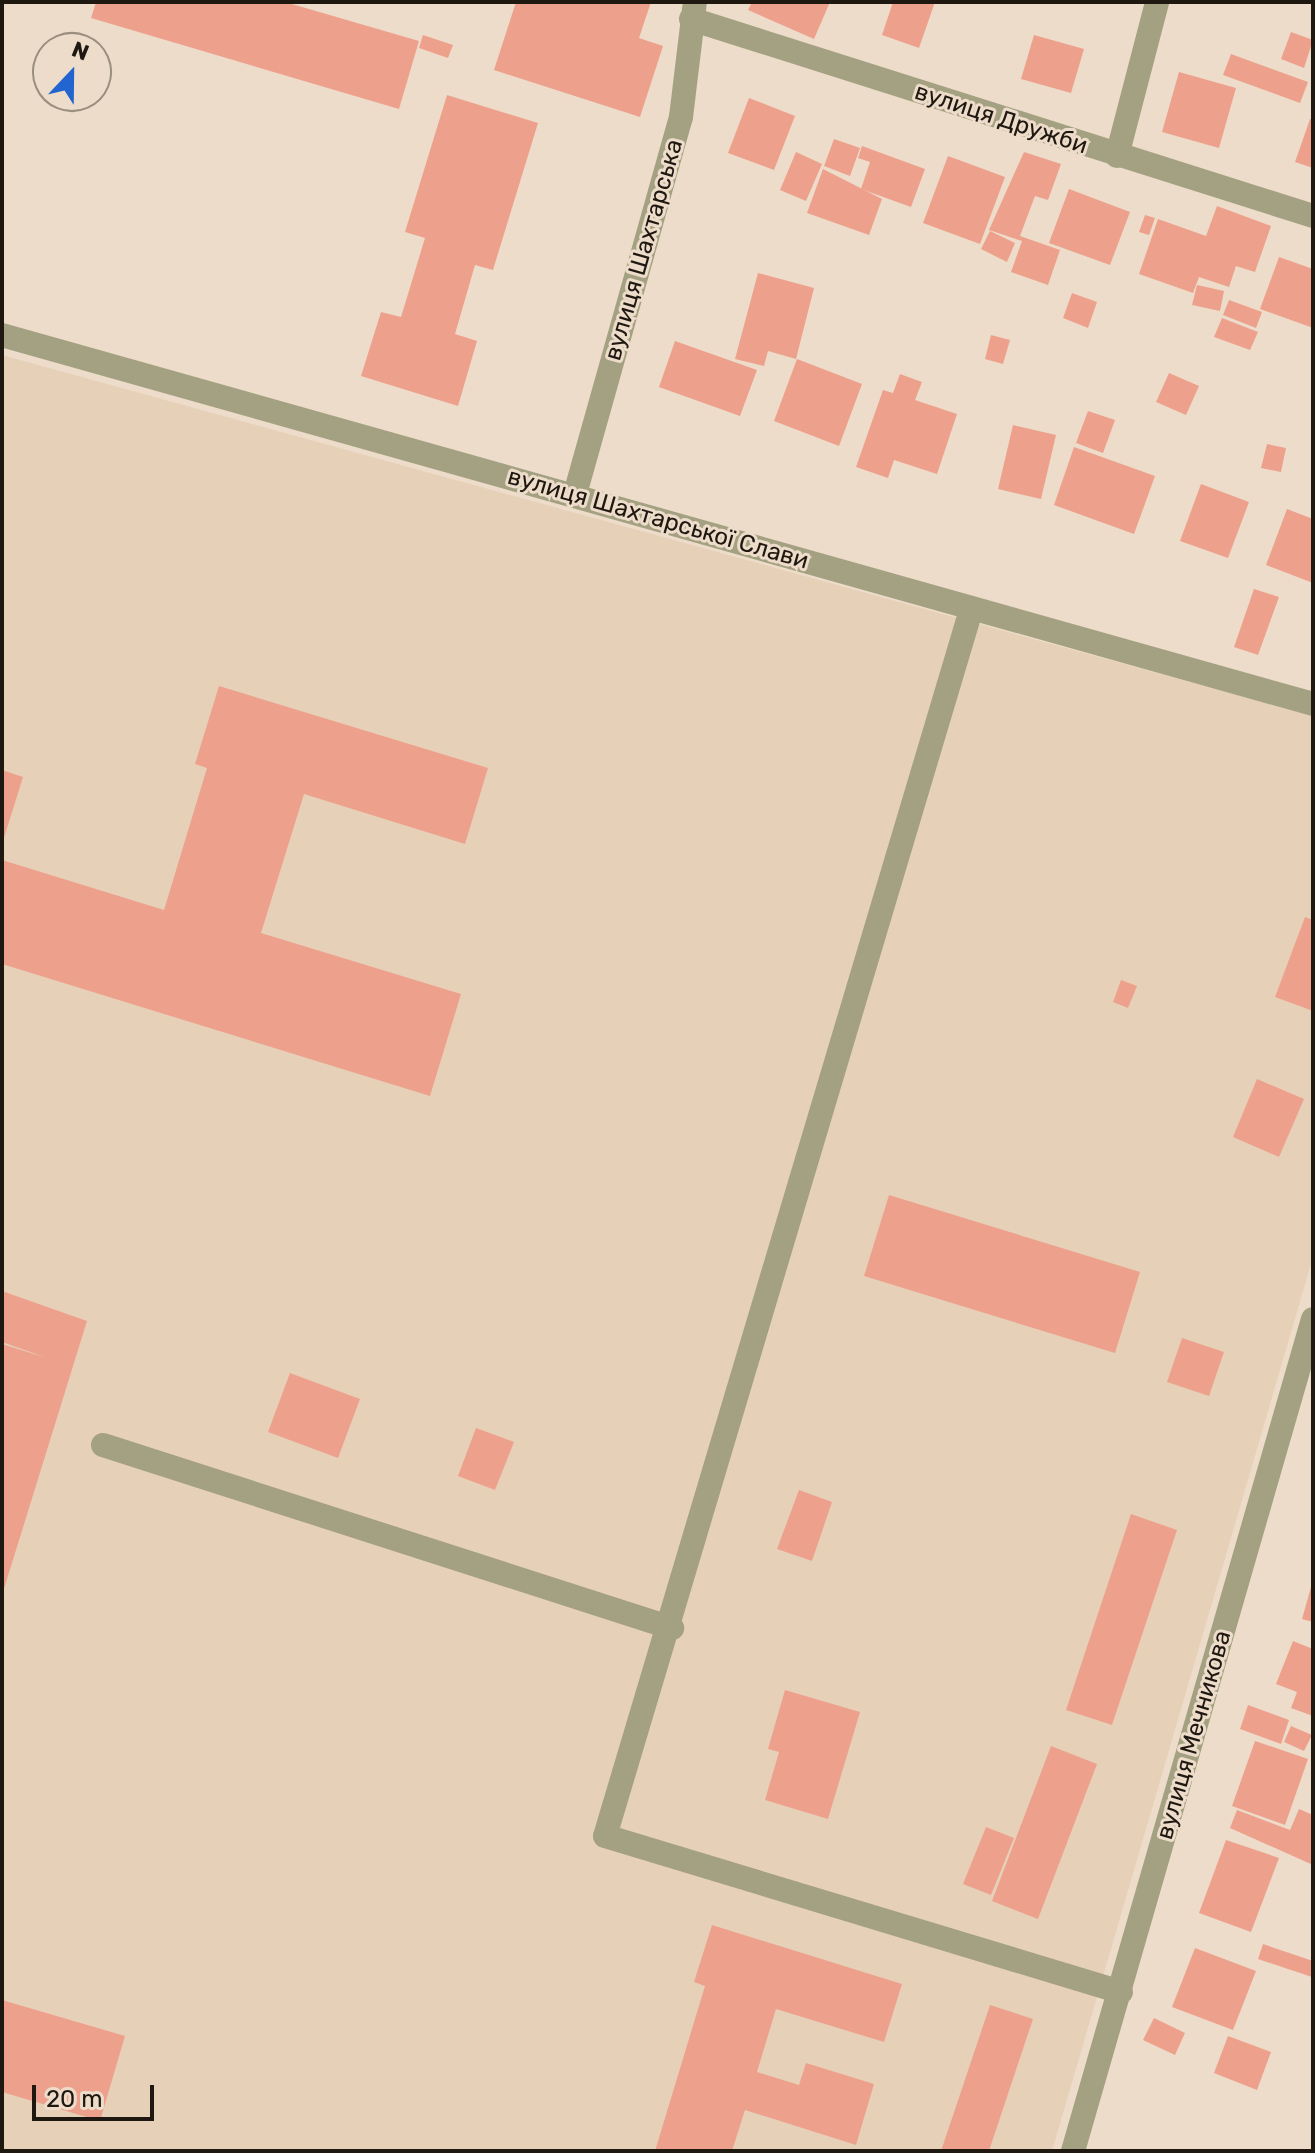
<!DOCTYPE html>
<html>
<head>
<meta charset="utf-8">
<style>
  body { margin:0 }
  #map { position:relative; width:1315px; height:2153px; overflow:hidden; background:#eddcc9; font-family:Rubik,sans-serif }
  div>[style] { position:absolute }
  .built>* { inset:0; background:#e7d0b8 }
  .building>* { inset:0; background:#eda18d }
  .minor>* { height:24px; margin:-12px; padding:0 12px; transform-origin:12px; border-radius:12px; background:#a4a182 }
  span { translate:-50% -50%; white-space:nowrap; text-align:center; line-height:1.15; -webkit-text-stroke:6px #eddcc9; paint-order:stroke }
  .street-label { font-size:24px; color:#1e1811 }
  .frame { position:absolute; inset:0; border:4px solid #1e1811; pointer-events:none }
  .north { position:absolute; left:32px; top:32px; width:80px; height:80px; box-sizing:border-box; background:#eddcc9; border:2px solid #9a8e7f; border-radius:50%; rotate:22deg; font-size:22px; font-weight:700; line-height:32px; text-align:center; color:#1e1811 }
  .north::after { content:''; display:block; margin:auto; width:28px; height:36px; background:#2264d0; clip-path:polygon(50% 0,100% 100%,50% 72%,0 100%) }
  .scale { position:absolute; left:32px; top:2085px; width:122px; height:36px; box-sizing:border-box; border:4px solid #1e1811; border-top:0; padding-left:10px; font-size:24px; line-height:28px; white-space:nowrap; color:#1e1811; -webkit-text-stroke:6px #eddcc9; paint-order:stroke }
</style>
</head>
<body>
<div id="map">
  <div class="built">
    <div style="clip-path:polygon(2px 355px,1313px 716px,1313px 1257px,1052px 2151px,2px 2151px)"></div>
  </div>
  <div class="building">
    <div style="clip-path:polygon(96px 2px,285px 2px,419px 41px,399px 109px,91px 18px)"></div>
    <div style="clip-path:polygon(516px 2px,651px 2px,639px 38px,663px 46px,640px 117px,494px 70px)"></div>
    <div style="clip-path:polygon(752px 2px,830px 2px,814px 39px,748px 10px)"></div>
    <div style="clip-path:polygon(893px 2px,935px 2px,919px 48px,882px 35px)"></div>
    <div style="clip-path:polygon(1291px 32px,1313px 40px,1304px 68px,1281px 59px)"></div>
    <div style="clip-path:polygon(423px 35px,453px 45px,448px 58px,419px 48px)"></div>
    <div style="clip-path:polygon(1034px 35px,1084px 49px,1071px 93px,1021px 79px)"></div>
    <div style="clip-path:polygon(1231px 54px,1308px 82px,1300px 103px,1223px 75px)"></div>
    <div style="clip-path:polygon(1179px 72px,1236px 88px,1219px 148px,1162px 132px)"></div>
    <div style="clip-path:polygon(447px 95px,538px 123px,493px 270px,475px 265px,455px 334px,477px 341px,458px 406px,361px 376px,381px 312px,401px 317px,425px 238px,405px 232px)"></div>
    <div style="clip-path:polygon(749px 98px,795px 116px,774px 170px,728px 153px)"></div>
    <div style="clip-path:polygon(1310px 119px,1313px 120px,1313px 168px,1295px 162px)"></div>
    <div style="clip-path:polygon(834px 139px,860px 148px,850px 176px,824px 166px)"></div>
    <div style="clip-path:polygon(862px 146px,925px 169px,911px 207px,861px 189px,870px 162px,858px 158px)"></div>
    <div style="clip-path:polygon(796px 152px,822px 164px,806px 201px,780px 190px)"></div>
    <div style="clip-path:polygon(1024px 152px,1061px 164px,1048px 200px,1035px 196px,1020px 236px,1060px 250px,1048px 285px,1011px 272px,1022px 241px,989px 230px)"></div>
    <div style="clip-path:polygon(948px 156px,1005px 177px,980px 244px,923px 223px)"></div>
    <div style="clip-path:polygon(823px 169px,882px 199px,869px 235px,807px 213px)"></div>
    <div style="clip-path:polygon(1069px 189px,1130px 212px,1110px 265px,1049px 243px)"></div>
    <div style="clip-path:polygon(1217px 206px,1271px 226px,1255px 272px,1236px 266px,1229px 287px,1199px 277px,1193px 293px,1139px 274px,1158px 219px,1206px 236px)"></div>
    <div style="clip-path:polygon(1145px 215px,1155px 218px,1149px 235px,1139px 232px)"></div>
    <div style="clip-path:polygon(990px 231px,1015px 243px,1007px 262px,981px 249px)"></div>
    <div style="clip-path:polygon(1279px 257px,1313px 269px,1313px 328px,1260px 309px)"></div>
    <div style="clip-path:polygon(758px 273px,814px 288px,796px 359px,768px 351px,764px 366px,735px 359px)"></div>
    <div style="clip-path:polygon(1197px 285px,1224px 291px,1220px 311px,1192px 305px)"></div>
    <div style="clip-path:polygon(1072px 293px,1097px 302px,1088px 328px,1063px 318px)"></div>
    <div style="clip-path:polygon(1229px 300px,1262px 312px,1256px 328px,1223px 315px)"></div>
    <div style="clip-path:polygon(1222px 318px,1258px 332px,1250px 350px,1214px 337px)"></div>
    <div style="clip-path:polygon(991px 335px,1010px 340px,1003px 364px,985px 359px)"></div>
    <div style="clip-path:polygon(675px 341px,757px 370px,740px 416px,659px 387px)"></div>
    <div style="clip-path:polygon(797px 359px,862px 384px,839px 446px,774px 421px)"></div>
    <div style="clip-path:polygon(1169px 373px,1199px 386px,1186px 415px,1156px 402px)"></div>
    <div style="clip-path:polygon(900px 374px,922px 382px,915px 400px,957px 414px,937px 474px,894px 460px,888px 478px,856px 467px,883px 390px,893px 393px)"></div>
    <div style="clip-path:polygon(1088px 411px,1115px 420px,1103px 453px,1076px 443px)"></div>
    <div style="clip-path:polygon(1013px 425px,1056px 435px,1041px 499px,998px 489px)"></div>
    <div style="clip-path:polygon(1267px 444px,1286px 448px,1281px 472px,1261px 468px)"></div>
    <div style="clip-path:polygon(1074px 447px,1155px 476px,1134px 534px,1054px 505px)"></div>
    <div style="clip-path:polygon(1201px 484px,1249px 502px,1228px 558px,1180px 541px)"></div>
    <div style="clip-path:polygon(1287px 509px,1313px 519px,1313px 583px,1266px 565px)"></div>
    <div style="clip-path:polygon(1254px 589px,1279px 597px,1258px 655px,1234px 647px)"></div>
    <div style="clip-path:polygon(219px 686px,488px 768px,465px 844px,304px 794px,261px 933px,461px 994px,430px 1096px,2px 964px,2px 860px,164px 910px,207px 768px,195px 764px)"></div>
    <div style="clip-path:polygon(2px 770px,23px 777px,3px 841px,2px 840px)"></div>
    <div style="clip-path:polygon(1305px 917px,1313px 920px,1313px 1011px,1275px 997px)"></div>
    <div style="clip-path:polygon(1121px 980px,1137px 986px,1128px 1008px,1113px 1002px)"></div>
    <div style="clip-path:polygon(1257px 1079px,1304px 1099px,1279px 1157px,1233px 1137px)"></div>
    <div style="clip-path:polygon(889px 1195px,1140px 1272px,1115px 1353px,864px 1276px)"></div>
    <div style="clip-path:polygon(2px 1291px,87px 1321px,3px 1592px,2px 1344px,47px 1358px,2px 1342px)"></div>
    <div style="clip-path:polygon(1182px 1338px,1224px 1352px,1209px 1396px,1167px 1382px)"></div>
    <div style="clip-path:polygon(290px 1373px,360px 1399px,338px 1458px,268px 1432px)"></div>
    <div style="clip-path:polygon(476px 1428px,514px 1442px,495px 1490px,458px 1476px)"></div>
    <div style="clip-path:polygon(799px 1490px,832px 1502px,812px 1561px,777px 1549px)"></div>
    <div style="clip-path:polygon(1131px 1514px,1177px 1530px,1112px 1725px,1066px 1710px)"></div>
    <div style="clip-path:polygon(1313px 1580px,1313px 1622px,1302px 1619px)"></div>
    <div style="clip-path:polygon(1293px 1641px,1313px 1649px,1313px 1716px,1291px 1708px,1297px 1692px,1276px 1684px)"></div>
    <div style="clip-path:polygon(785px 1690px,860px 1712px,828px 1819px,765px 1800px,779px 1752px,768px 1749px)"></div>
    <div style="clip-path:polygon(1248px 1705px,1289px 1720px,1281px 1744px,1240px 1729px)"></div>
    <div style="clip-path:polygon(1291px 1726px,1312px 1735px,1304px 1751px,1284px 1742px)"></div>
    <div style="clip-path:polygon(1255px 1741px,1308px 1759px,1285px 1825px,1232px 1806px)"></div>
    <div style="clip-path:polygon(1051px 1746px,1097px 1764px,1038px 1919px,992px 1901px)"></div>
    <div style="clip-path:polygon(1299px 1809px,1313px 1815px,1313px 1865px,1230px 1828px,1237px 1810px,1290px 1830px)"></div>
    <div style="clip-path:polygon(986px 1827px,1014px 1838px,991px 1895px,963px 1884px)"></div>
    <div style="clip-path:polygon(1226px 1840px,1279px 1858px,1251px 1932px,1199px 1913px)"></div>
    <div style="clip-path:polygon(712px 1925px,902px 1984px,884px 2042px,776px 2009px,757px 2072px,799px 2085px,806px 2063px,874px 2084px,856px 2145px,745px 2110px,732px 2151px,655px 2151px,705px 1986px,694px 1982px)"></div>
    <div style="clip-path:polygon(1263px 1944px,1313px 1961px,1312px 1977px,1258px 1959px)"></div>
    <div style="clip-path:polygon(1195px 1948px,1256px 1971px,1233px 2030px,1172px 2007px)"></div>
    <div style="clip-path:polygon(2px 2000px,125px 2036px,100px 2121px,2px 2092px)"></div>
    <div style="clip-path:polygon(990px 2005px,1033px 2019px,989px 2151px,941px 2151px)"></div>
    <div style="clip-path:polygon(1154px 2018px,1185px 2033px,1175px 2055px,1143px 2040px)"></div>
    <div style="clip-path:polygon(1228px 2036px,1271px 2052px,1257px 2090px,1214px 2073px)"></div>
  </div>
  <div class="minor">
    <div style="left:691px;top:19px;width:652px;rotate:17.57deg"></div>
    <div style="left:1117px;top:156px;width:159px;rotate:-75.4deg"></div>
    <div style="left:2px;top:335px;width:1362px;rotate:15.72deg"></div>
    <div style="left:575px;top:494px;width:392px;rotate:-74.3deg"></div>
    <div style="left:681px;top:117px;width:116px;rotate:-83.1deg"></div>
    <div style="left:971px;top:610px;width:1279px;rotate:106.62deg"></div>
    <div style="left:605px;top:1836px;width:539px;rotate:16.82deg"></div>
    <div style="left:103px;top:1445px;width:598px;rotate:17.83deg"></div>
    <div style="left:1073px;top:2151px;width:866px;rotate:-73.91deg"></div>
  </div>
  <div class="street-label">
    <span style="left:1001px;top:119px;rotate:18deg">вулиця Дружби</span>
    <span style="left:644px;top:250px;rotate:-74deg">вулиця Шахтарська</span>
    <span style="left:658px;top:519px;rotate:16deg">вулиця Шахтарської Слави</span>
    <span style="left:1194px;top:1735px;rotate:-74deg">вулиця Мечникова</span>
  </div>
  <div class="frame"></div>
  <div class="north">N</div>
  <div class="scale">20 m</div>
</div>
</body>
</html>
